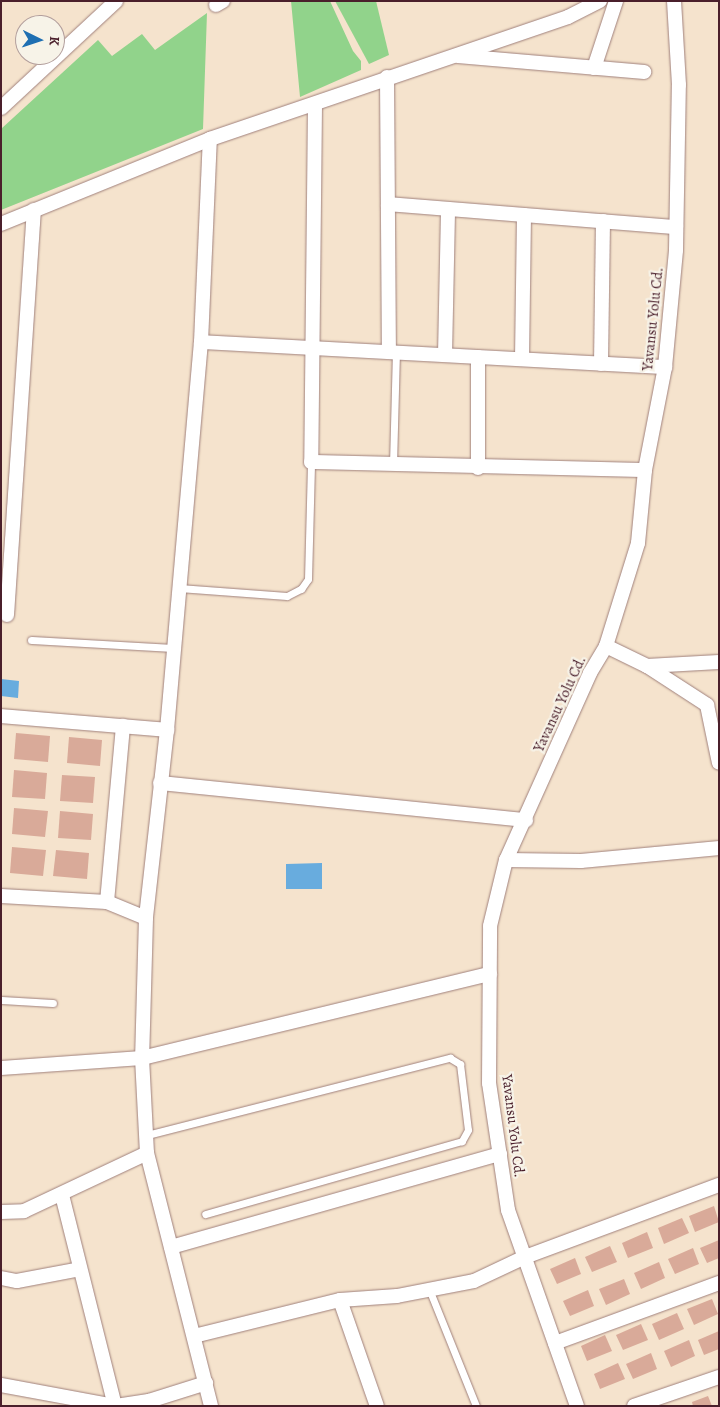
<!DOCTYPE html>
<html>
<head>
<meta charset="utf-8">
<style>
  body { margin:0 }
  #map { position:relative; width:720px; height:1407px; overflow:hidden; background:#f5e3cd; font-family:Alegreya,serif }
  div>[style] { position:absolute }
  .green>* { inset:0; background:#91d38b }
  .water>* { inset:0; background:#68acde }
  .building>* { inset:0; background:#d9aa99 }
  .roads { filter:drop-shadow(0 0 1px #a0817c) drop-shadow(0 0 1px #a0817c) }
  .lane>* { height:7px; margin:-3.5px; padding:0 3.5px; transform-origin:3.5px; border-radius:3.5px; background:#fff }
  .street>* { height:14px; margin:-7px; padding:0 7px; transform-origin:7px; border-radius:7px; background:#fff }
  span { translate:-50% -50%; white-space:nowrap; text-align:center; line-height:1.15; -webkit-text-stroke:4.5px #f7f3e8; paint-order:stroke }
  .street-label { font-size:15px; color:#4a1f2b }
  .frame { position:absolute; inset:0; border:2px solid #4a1f2b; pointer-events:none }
  .north { position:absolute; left:15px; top:15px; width:50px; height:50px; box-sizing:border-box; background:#f7f3e8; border:1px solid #b29e9c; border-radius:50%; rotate:94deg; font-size:14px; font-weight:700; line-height:20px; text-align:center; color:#4a1f2b }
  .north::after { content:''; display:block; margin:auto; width:18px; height:22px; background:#1f6fb2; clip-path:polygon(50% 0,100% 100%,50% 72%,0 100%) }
</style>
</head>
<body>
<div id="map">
  <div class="green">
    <div style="clip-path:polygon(291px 1px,330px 1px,353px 51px,361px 61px,361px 70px,300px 97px)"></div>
    <div style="clip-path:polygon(335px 1px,376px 1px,389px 55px,369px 64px)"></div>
    <div style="clip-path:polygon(207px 13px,203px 129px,1px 210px,1px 129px,98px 40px,112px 56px,142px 34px,155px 50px)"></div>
  </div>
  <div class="water">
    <div style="clip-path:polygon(1px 679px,19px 681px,18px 698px,1px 696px)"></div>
    <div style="clip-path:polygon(322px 863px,322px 889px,286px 889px,286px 864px)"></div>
  </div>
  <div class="building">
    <div style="clip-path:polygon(16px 733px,50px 736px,48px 762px,14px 759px)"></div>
    <div style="clip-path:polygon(69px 737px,102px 740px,100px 766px,67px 763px)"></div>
    <div style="clip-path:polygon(14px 770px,47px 773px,45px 799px,12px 797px)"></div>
    <div style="clip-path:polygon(62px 775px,95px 777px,93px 803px,60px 801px)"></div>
    <div style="clip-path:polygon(14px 808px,48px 811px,45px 837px,12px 834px)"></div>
    <div style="clip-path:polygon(60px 811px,93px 814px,91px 840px,58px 838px)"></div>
    <div style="clip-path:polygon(12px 847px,46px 850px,43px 876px,10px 873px)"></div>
    <div style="clip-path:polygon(56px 850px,89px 853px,87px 879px,53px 876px)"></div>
    <div style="clip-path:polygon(714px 1206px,719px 1222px,695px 1232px,689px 1216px)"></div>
    <div style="clip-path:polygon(682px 1218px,689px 1233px,664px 1244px,658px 1228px)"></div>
    <div style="clip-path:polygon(647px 1232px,653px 1248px,628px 1258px,622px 1243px)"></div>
    <div style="clip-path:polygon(719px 1240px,719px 1258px,707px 1263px,700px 1248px)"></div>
    <div style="clip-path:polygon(610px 1246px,617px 1262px,592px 1272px,585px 1257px)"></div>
    <div style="clip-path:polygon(693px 1248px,699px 1264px,675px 1274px,668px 1259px)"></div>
    <div style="clip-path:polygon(575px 1258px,581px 1274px,557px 1284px,550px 1269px)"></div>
    <div style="clip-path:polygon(659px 1262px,665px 1278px,641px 1289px,634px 1273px)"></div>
    <div style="clip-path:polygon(624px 1279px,630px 1294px,606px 1305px,599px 1289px)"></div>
    <div style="clip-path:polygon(588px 1290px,594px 1306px,570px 1316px,563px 1301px)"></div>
    <div style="clip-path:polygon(712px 1299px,718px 1314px,694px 1325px,687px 1309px)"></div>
    <div style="clip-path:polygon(677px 1313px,684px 1329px,659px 1340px,652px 1324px)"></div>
    <div style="clip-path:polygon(641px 1324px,648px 1340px,623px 1350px,616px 1335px)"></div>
    <div style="clip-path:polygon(719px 1331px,719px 1349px,704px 1355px,698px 1340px)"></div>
    <div style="clip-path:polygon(605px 1335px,612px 1351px,587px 1361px,581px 1346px)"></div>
    <div style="clip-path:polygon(689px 1340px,695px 1356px,671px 1367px,664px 1351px)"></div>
    <div style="clip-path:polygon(651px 1353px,657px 1369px,633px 1379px,626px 1364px)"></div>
    <div style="clip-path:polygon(618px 1363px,625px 1379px,600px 1389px,594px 1374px)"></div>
    <div style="clip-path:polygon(708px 1396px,712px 1406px,693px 1406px,692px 1402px)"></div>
  </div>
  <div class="roads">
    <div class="lane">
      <div style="left:393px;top:465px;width:112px;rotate:-88.5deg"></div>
      <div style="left:179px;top:588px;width:108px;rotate:4.2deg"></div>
      <div style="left:287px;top:596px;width:16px;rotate:-27deg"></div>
      <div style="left:301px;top:589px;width:12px;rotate:-55deg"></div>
      <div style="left:308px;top:579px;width:117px;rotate:-88.5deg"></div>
      <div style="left:31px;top:640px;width:143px;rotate:3.2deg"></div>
      <div style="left:1px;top:1000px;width:52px;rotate:3.3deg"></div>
      <div style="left:147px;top:1135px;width:313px;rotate:-14.3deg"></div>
      <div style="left:450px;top:1058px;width:12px;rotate:31deg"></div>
      <div style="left:460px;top:1064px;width:66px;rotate:83.1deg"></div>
      <div style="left:468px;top:1130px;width:13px;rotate:119deg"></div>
      <div style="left:462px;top:1141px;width:267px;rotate:164.1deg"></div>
      <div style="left:429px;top:1289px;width:126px;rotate:68.1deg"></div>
    </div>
    <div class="street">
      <div style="left:216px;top:5px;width:8px;rotate:-30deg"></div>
      <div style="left:458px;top:56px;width:187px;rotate:4.9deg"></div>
      <div style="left:594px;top:68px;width:71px;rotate:-71.8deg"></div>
      <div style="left:387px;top:77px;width:275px;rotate:89.6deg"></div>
      <div style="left:315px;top:105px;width:357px;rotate:90.6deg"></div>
      <div style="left:311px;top:462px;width:334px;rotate:1.4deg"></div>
      <div style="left:1px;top:108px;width:157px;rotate:-42.9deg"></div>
      <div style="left:388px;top:204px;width:289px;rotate:4.6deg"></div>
      <div style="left:1px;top:224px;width:226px;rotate:-22.1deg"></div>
      <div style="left:210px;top:139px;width:378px;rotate:-18.8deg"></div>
      <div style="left:568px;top:17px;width:36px;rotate:-27deg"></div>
      <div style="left:201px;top:342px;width:465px;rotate:3.1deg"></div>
      <div style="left:445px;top:355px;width:146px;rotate:-88.8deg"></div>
      <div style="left:522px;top:359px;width:144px;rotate:-89.2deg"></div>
      <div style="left:601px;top:364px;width:143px;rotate:-89.2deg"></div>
      <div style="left:478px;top:468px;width:111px;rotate:-90deg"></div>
      <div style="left:7px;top:615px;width:406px;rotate:-86.2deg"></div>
      <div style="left:606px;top:646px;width:46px;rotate:26deg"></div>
      <div style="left:647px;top:666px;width:72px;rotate:33deg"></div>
      <div style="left:707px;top:705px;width:59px;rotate:78.3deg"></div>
      <div style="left:647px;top:666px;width:72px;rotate:-3.2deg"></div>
      <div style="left:1px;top:716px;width:167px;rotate:4.8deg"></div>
      <div style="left:167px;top:730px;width:189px;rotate:96.4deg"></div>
      <div style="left:146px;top:918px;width:140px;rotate:91.6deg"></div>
      <div style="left:142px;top:1058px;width:95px;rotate:87deg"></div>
      <div style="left:147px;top:1153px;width:261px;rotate:75.8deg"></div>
      <div style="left:167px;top:730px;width:389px;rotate:-85deg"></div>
      <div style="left:201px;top:342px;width:203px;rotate:-87.5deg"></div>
      <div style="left:160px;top:783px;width:368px;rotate:5.8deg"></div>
      <div style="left:506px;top:860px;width:75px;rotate:0.8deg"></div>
      <div style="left:581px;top:861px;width:139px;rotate:-5.4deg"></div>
      <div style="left:1px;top:896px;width:106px;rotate:3.2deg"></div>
      <div style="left:107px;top:902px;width:42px;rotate:22.3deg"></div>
      <div style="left:107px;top:902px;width:177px;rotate:-84.8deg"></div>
      <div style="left:1px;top:1068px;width:141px;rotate:-4.1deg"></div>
      <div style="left:142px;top:1058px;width:358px;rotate:-13.6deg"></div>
      <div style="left:62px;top:1195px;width:218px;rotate:75.9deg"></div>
      <div style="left:1px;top:1212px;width:23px;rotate:-2deg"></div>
      <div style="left:24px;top:1211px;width:136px;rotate:-25.2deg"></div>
      <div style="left:171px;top:1247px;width:342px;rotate:-15.8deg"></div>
      <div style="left:1px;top:1278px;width:16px;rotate:11deg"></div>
      <div style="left:17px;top:1281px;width:64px;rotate:-10.8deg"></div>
      <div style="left:340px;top:1300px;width:112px;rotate:70.8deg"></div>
      <div style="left:194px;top:1336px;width:150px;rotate:-13.9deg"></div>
      <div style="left:340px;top:1300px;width:57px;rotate:-4deg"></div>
      <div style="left:397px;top:1296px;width:78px;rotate:-11deg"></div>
      <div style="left:474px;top:1281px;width:56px;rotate:-25.2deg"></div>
      <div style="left:525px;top:1257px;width:207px;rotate:-20.4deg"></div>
      <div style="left:555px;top:1343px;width:175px;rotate:-20.1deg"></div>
      <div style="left:1px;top:1385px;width:115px;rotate:10.5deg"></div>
      <div style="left:116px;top:1406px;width:33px;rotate:-9deg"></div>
      <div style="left:149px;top:1401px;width:60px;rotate:-17.5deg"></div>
      <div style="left:577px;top:1406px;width:208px;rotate:-109.4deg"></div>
      <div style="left:508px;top:1210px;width:128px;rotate:-98.5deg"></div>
      <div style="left:489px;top:1083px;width:157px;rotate:-89.6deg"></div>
      <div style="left:490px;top:926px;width:68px;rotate:-76.4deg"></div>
      <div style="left:506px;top:860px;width:205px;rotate:-65.8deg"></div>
      <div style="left:590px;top:673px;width:31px;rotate:-59deg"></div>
      <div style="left:606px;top:646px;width:108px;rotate:-72.7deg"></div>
      <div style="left:638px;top:543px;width:73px;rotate:-84.5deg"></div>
      <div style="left:645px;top:470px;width:105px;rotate:-79deg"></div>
      <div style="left:665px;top:367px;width:118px;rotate:-84.6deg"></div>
      <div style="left:676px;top:250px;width:165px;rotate:-89deg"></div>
      <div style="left:679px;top:85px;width:84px;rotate:-93.4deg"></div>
      <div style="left:634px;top:1406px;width:90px;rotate:-18.8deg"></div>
    </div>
  </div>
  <div class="street-label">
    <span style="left:653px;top:319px;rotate:-84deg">Yavansu Yolu Cd.</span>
    <span style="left:560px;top:704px;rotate:-65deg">Yavansu Yolu Cd.</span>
    <span style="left:513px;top:1126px;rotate:83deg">Yavansu Yolu Cd.</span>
  </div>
  <div class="frame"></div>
  <div class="north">K</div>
</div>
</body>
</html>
